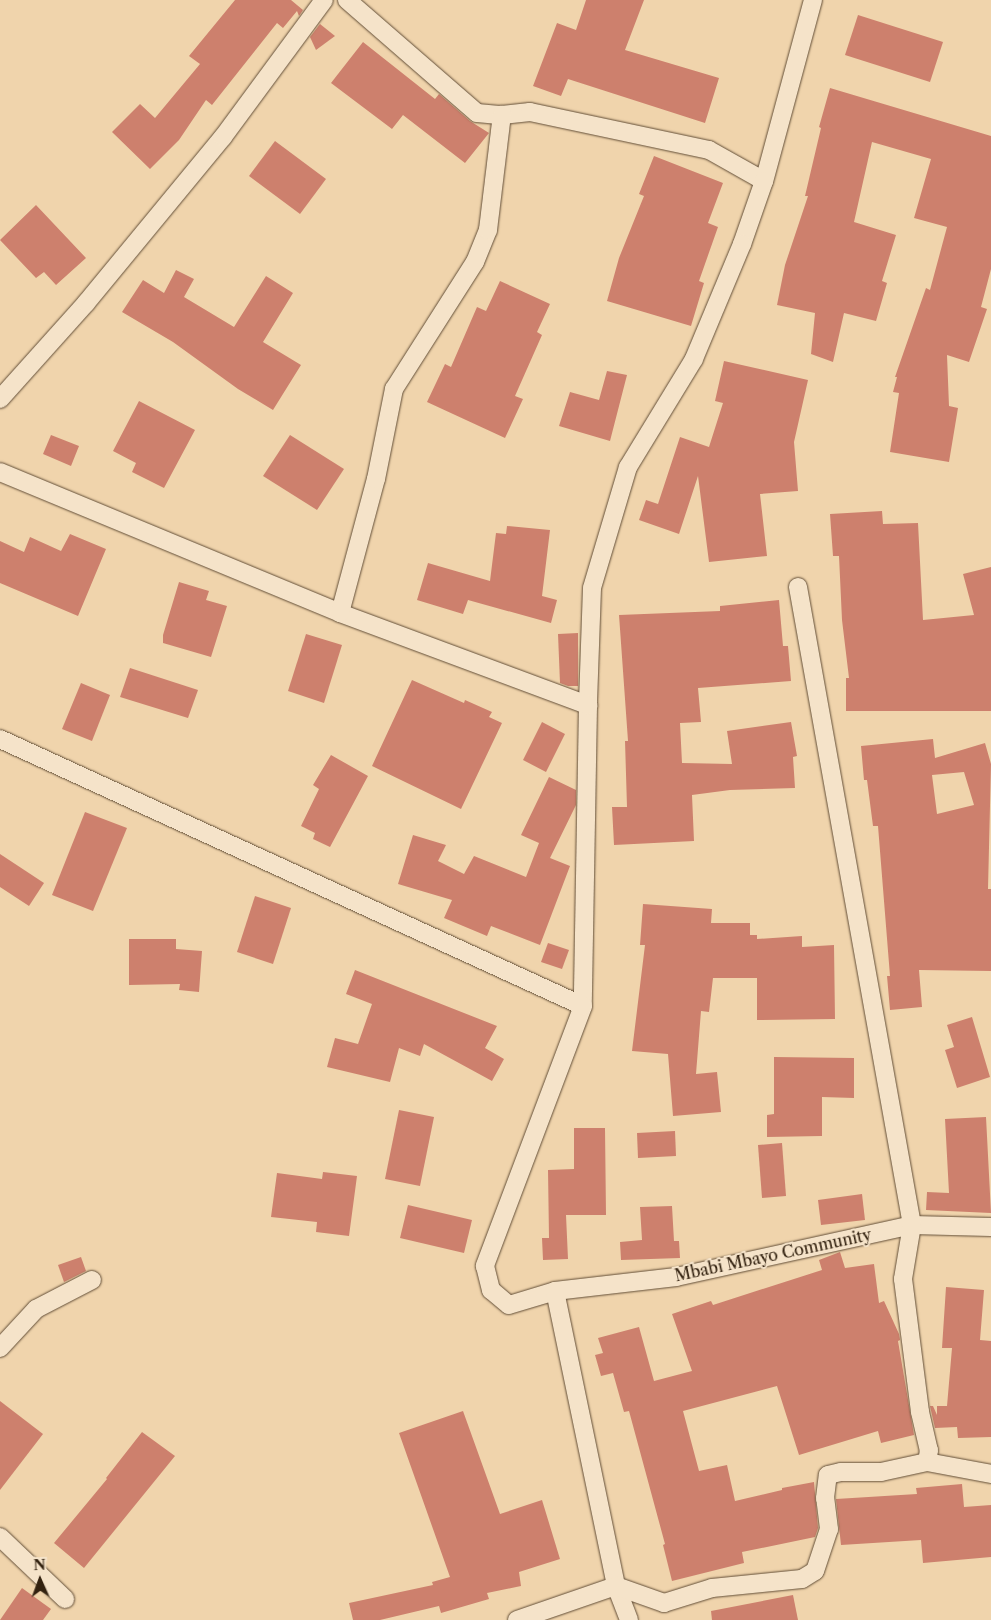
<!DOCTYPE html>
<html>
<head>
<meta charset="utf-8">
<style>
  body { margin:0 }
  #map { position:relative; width:991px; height:1620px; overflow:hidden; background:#f0d4ac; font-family:"Libre Caslon Text",serif }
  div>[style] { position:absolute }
  .building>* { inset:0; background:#cd806d }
  .roads { filter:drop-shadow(0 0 1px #624e37) drop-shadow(0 0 1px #624e37) }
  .street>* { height:18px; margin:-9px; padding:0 9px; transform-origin:9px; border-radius:9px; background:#f5e3c9 }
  span { translate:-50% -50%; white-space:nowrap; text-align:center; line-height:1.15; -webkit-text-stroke:4px #f5e3c9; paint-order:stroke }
  .street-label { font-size:16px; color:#332210 }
  .north { position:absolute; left:15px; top:1555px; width:50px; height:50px; -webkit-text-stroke:4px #f5e3c9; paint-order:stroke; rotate:358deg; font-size:14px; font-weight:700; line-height:20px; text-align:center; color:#332210 }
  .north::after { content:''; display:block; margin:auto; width:18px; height:22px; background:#332210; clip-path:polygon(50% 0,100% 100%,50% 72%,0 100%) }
</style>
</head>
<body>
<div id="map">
  <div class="building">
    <div style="clip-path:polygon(235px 0,291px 0,303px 10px,299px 16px,297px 11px,283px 28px,277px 23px,212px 105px,206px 100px,179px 140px,150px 169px,112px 132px,140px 104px,155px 118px,200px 64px,189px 56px)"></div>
    <div style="clip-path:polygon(586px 0,644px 0,625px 50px,719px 78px,705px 123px,568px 79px,561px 96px,533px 86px,557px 23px,576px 30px)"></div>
    <div style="clip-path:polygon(858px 15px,943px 42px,930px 82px,845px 55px)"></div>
    <div style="clip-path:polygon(320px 24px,335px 36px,316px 50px,310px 37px)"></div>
    <div style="clip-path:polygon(363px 42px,435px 99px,439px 94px,470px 121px,489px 133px,465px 163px,403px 115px,392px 129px,331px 83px)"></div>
    <div style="clip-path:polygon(830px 88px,991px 136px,991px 269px,981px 307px,987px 309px,969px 362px,947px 355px,949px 406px,958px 408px,949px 462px,890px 452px,899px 393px,893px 392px,897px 377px,895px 377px,926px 288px,930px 290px,947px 227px,914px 218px,931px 159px,872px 142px,854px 222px,896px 235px,882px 281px,887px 283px,876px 321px,844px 313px,833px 362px,811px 354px,815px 313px,777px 305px,785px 265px,808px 196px,805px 196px,821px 128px,819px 127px)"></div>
    <div style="clip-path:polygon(275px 141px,326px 179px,300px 214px,249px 176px)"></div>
    <div style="clip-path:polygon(654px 156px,723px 183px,708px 223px,718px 227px,699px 281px,704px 283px,691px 326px,607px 301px,619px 258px,644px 196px,639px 194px)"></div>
    <div style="clip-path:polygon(36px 205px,86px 258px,56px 285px,44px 272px,36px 278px,0 240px)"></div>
    <div style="clip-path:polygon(176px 270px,194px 279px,184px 297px,234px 327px,266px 276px,293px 293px,263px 342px,301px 365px,273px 410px,238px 389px,173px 342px,122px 312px,143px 280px,164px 293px)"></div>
    <div style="clip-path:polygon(500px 281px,550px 304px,537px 332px,542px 335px,515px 396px,523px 399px,505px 438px,427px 402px,445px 364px,451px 367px,477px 307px,486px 311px)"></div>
    <div style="clip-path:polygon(724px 361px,808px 380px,794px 442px,798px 491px,760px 494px,767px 556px,709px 562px,698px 476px,679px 534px,639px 520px,646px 500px,658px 504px,680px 437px,709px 447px,723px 403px,715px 401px)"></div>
    <div style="clip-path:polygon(607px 371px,627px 375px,610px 441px,559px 426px,570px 392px,599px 400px)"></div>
    <div style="clip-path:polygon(139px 401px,195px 430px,164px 488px,132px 472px,136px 463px,113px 451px)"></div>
    <div style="clip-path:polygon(51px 435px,79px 446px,71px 466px,43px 454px)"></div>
    <div style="clip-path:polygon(290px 435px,344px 469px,317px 510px,263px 476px)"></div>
    <div style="clip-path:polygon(882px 511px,883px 524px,918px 523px,923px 620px,974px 615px,963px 574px,991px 567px,991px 711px,846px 711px,846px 678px,849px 678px,842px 620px,839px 556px,833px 556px,830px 514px)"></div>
    <div style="clip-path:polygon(507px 526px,550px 530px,542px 596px,557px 600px,551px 623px,468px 600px,463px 614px,417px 600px,428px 563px,490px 581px,496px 533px,506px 534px)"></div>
    <div style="clip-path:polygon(70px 534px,106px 549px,78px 616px,0 583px,0 541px,24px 552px,30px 537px,61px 551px)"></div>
    <div style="clip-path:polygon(179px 582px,209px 591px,206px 600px,227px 606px,211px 657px,163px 643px,163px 635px)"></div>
    <div style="clip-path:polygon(779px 600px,783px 646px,788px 646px,791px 681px,698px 688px,701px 722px,680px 723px,682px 763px,732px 764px,727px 731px,791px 722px,797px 756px,793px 757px,795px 788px,730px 790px,692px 795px,694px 841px,614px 845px,612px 807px,627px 807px,625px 741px,628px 741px,619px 615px,720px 611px,720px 606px)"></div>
    <div style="clip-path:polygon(578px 633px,578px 686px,568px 686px,560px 683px,558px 634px)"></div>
    <div style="clip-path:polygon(306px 634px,342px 645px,324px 703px,288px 691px)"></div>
    <div style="clip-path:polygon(130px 668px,198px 690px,188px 718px,120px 697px)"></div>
    <div style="clip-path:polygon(412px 680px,464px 703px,465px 700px,492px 712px,489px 717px,502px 723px,461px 809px,372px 766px)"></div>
    <div style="clip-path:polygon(81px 683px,110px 695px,92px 741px,62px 729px)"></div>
    <div style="clip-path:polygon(542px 722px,565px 734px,546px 772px,523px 760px)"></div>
    <div style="clip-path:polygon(evenodd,933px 739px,935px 758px,985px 743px,991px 764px,988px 889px,991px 889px,991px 971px,919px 970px,922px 1007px,890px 1010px,887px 976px,890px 976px,878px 826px,873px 826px,867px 780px,864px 780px,861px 746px,933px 739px,964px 772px,974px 805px,937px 814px,932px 775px,964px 772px)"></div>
    <div style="clip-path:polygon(331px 755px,368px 776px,330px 847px,313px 839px,315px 833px,301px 826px,319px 789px,313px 785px)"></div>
    <div style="clip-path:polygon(549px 777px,576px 790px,576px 805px,550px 858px,570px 866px,540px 945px,491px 926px,487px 936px,444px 918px,452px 900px,398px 884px,413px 835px,446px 845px,438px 861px,464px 874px,474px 856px,526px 877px,539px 843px,521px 835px)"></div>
    <div style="clip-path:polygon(85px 812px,127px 828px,93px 911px,52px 895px)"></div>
    <div style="clip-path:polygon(0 854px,44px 883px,29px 906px,0 887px)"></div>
    <div style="clip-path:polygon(255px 896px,291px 908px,273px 964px,237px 952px)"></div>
    <div style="clip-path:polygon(643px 904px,712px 909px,711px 923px,750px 923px,750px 935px,757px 935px,757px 939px,802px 936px,802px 947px,834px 945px,835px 1019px,757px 1020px,757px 978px,713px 978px,709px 1012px,701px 1011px,696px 1074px,717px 1072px,721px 1112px,673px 1116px,668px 1054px,632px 1051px,645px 945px,640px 945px)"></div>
    <div style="clip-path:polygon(129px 939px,176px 939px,176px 949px,202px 951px,199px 992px,179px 990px,180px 984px,129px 985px)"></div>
    <div style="clip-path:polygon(548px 943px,569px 950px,562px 969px,541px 962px)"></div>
    <div style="clip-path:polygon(355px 970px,497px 1026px,485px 1048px,504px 1059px,492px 1081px,424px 1044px,420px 1056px,399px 1048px,390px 1082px,327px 1067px,335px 1038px,358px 1044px,372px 1004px,346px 994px)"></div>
    <div style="clip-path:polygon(972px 1017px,990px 1077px,957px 1088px,945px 1050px,954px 1047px,947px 1025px)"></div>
    <div style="clip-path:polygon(774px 1057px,854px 1058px,854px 1098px,822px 1097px,822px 1136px,767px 1137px,767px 1115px,774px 1114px)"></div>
    <div style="clip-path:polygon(399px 1110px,434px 1117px,420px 1186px,385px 1179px)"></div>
    <div style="clip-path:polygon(986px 1117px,991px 1213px,926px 1210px,927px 1192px,949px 1193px,945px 1119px)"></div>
    <div style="clip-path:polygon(574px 1128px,605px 1128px,606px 1215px,566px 1215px,568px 1259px,543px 1260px,542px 1238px,549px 1238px,548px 1170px,574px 1169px)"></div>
    <div style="clip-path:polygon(675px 1131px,676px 1156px,638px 1158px,637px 1133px)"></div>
    <div style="clip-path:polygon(782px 1143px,786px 1196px,762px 1198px,758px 1145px)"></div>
    <div style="clip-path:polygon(323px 1172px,357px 1176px,349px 1236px,316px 1232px,317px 1222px,271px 1217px,277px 1173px,322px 1179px)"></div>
    <div style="clip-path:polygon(862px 1194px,865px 1220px,821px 1225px,818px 1200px)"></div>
    <div style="clip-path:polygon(408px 1205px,472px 1220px,464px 1253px,400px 1238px)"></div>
    <div style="clip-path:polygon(672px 1206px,674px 1241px,679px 1241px,680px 1258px,621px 1260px,620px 1242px,642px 1240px,640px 1207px)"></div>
    <div style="clip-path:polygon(840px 1252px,845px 1268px,874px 1264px,879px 1303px,884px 1301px,899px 1334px,900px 1340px,898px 1341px,914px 1435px,881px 1443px,878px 1431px,799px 1455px,777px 1386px,683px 1411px,699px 1471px,727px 1465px,735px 1501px,782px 1490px,782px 1488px,814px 1482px,818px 1528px,815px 1537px,742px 1552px,744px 1563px,672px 1581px,663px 1545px,665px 1544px,629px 1411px,624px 1412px,613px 1373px,601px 1376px,595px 1355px,603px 1353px,598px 1338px,639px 1327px,654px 1381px,692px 1371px,672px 1314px,711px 1301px,713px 1305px,822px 1270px,819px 1260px)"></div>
    <div style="clip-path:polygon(81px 1257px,86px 1271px,64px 1282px,58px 1265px)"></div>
    <div style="clip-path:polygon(946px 1287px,984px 1290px,980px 1340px,991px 1341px,991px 1437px,958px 1438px,957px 1427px,935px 1428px,930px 1406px,933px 1406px,937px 1415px,937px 1406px,947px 1406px,952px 1348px,942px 1348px)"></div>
    <div style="clip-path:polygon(0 1401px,43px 1434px,0 1490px)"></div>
    <div style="clip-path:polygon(463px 1411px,500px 1514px,542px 1500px,560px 1559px,519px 1572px,521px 1586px,487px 1593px,489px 1599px,441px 1613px,439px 1606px,380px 1620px,353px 1620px,349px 1603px,433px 1585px,432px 1582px,450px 1577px,399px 1433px)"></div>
    <div style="clip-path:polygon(142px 1432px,175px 1456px,84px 1568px,54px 1543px,107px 1479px,106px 1478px)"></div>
    <div style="clip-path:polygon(962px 1484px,964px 1507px,991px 1505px,991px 1557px,923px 1563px,921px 1540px,841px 1545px,836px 1499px,917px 1494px,916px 1488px)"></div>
    <div style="clip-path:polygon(22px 1588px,51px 1609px,43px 1620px,0 1620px)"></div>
    <div style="clip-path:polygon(793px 1595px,798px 1620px,712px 1620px,711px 1611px)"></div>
  </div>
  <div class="roads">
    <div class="street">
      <div style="left:347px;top:0;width:172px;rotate:41deg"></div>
      <div style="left:477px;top:113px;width:25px;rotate:5deg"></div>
      <div style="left:502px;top:115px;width:28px;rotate:-6deg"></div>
      <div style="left:530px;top:112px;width:183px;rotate:12deg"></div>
      <div style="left:709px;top:150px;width:63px;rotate:29.4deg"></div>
      <div style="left:813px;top:0;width:188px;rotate:105.1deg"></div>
      <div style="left:764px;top:181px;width:67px;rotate:109.2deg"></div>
      <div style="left:742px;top:244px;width:125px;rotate:112.7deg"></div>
      <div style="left:694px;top:359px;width:127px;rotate:121.4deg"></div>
      <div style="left:628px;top:467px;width:126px;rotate:106.6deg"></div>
      <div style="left:592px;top:588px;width:117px;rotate:92deg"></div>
      <div style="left:588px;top:705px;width:301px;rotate:91deg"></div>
      <div style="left:583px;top:1006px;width:278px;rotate:110.7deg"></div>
      <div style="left:485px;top:1266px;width:25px;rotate:76deg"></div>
      <div style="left:491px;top:1290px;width:23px;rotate:40deg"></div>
      <div style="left:509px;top:1305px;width:48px;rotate:-16.9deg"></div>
      <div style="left:555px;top:1291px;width:122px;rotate:-6.6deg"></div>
      <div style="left:676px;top:1277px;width:242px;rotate:-12.4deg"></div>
      <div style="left:912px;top:1225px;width:79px;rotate:1.5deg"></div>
      <div style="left:0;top:399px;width:129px;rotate:-48.1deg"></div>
      <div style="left:86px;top:303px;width:215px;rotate:-50.5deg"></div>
      <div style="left:223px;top:137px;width:170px;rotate:-53.6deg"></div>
      <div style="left:0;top:472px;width:368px;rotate:22.5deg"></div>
      <div style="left:340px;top:613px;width:265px;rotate:20.4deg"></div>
      <div style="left:798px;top:587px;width:648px;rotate:79.87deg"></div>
      <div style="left:912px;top:1225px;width:55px;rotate:99.5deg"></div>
      <div style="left:903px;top:1279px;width:134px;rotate:82.7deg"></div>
      <div style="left:920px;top:1412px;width:39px;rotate:77deg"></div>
      <div style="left:929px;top:1450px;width:12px;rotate:99deg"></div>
      <div style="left:340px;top:613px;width:139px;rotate:-75deg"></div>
      <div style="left:376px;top:479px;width:92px;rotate:-78.7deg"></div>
      <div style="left:394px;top:389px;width:151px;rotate:-57.5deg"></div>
      <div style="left:475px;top:262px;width:35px;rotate:-68deg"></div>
      <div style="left:488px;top:230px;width:116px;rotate:-83.1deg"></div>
      <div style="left:0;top:739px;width:641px;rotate:24.61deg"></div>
      <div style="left:555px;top:1291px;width:301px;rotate:78.3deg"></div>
      <div style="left:616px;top:1586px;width:36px;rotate:69deg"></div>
      <div style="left:0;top:1348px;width:53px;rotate:-47.3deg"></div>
      <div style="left:36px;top:1309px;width:63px;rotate:-27.4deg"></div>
      <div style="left:0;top:1537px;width:90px;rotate:43.6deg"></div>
      <div style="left:517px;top:1620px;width:105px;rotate:-19deg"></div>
      <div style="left:616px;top:1586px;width:51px;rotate:19.5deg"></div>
      <div style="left:664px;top:1603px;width:50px;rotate:-17.4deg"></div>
      <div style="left:712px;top:1588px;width:90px;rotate:-5.7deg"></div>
      <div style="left:802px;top:1579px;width:15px;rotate:-32deg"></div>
      <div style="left:815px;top:1571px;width:44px;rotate:-71.6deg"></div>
      <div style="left:829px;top:1529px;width:31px;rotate:-97deg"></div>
      <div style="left:825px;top:1498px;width:23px;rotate:-83deg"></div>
      <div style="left:828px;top:1475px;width:13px;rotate:-13deg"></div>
      <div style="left:841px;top:1472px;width:40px"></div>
      <div style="left:881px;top:1472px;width:47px;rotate:-12.3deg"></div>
      <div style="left:927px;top:1462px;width:65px;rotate:10.6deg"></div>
    </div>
  </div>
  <div class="street-label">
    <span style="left:773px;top:1255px;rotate:-12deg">Mbabi Mbayo Community</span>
  </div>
  <div class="north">N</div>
</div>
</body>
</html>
